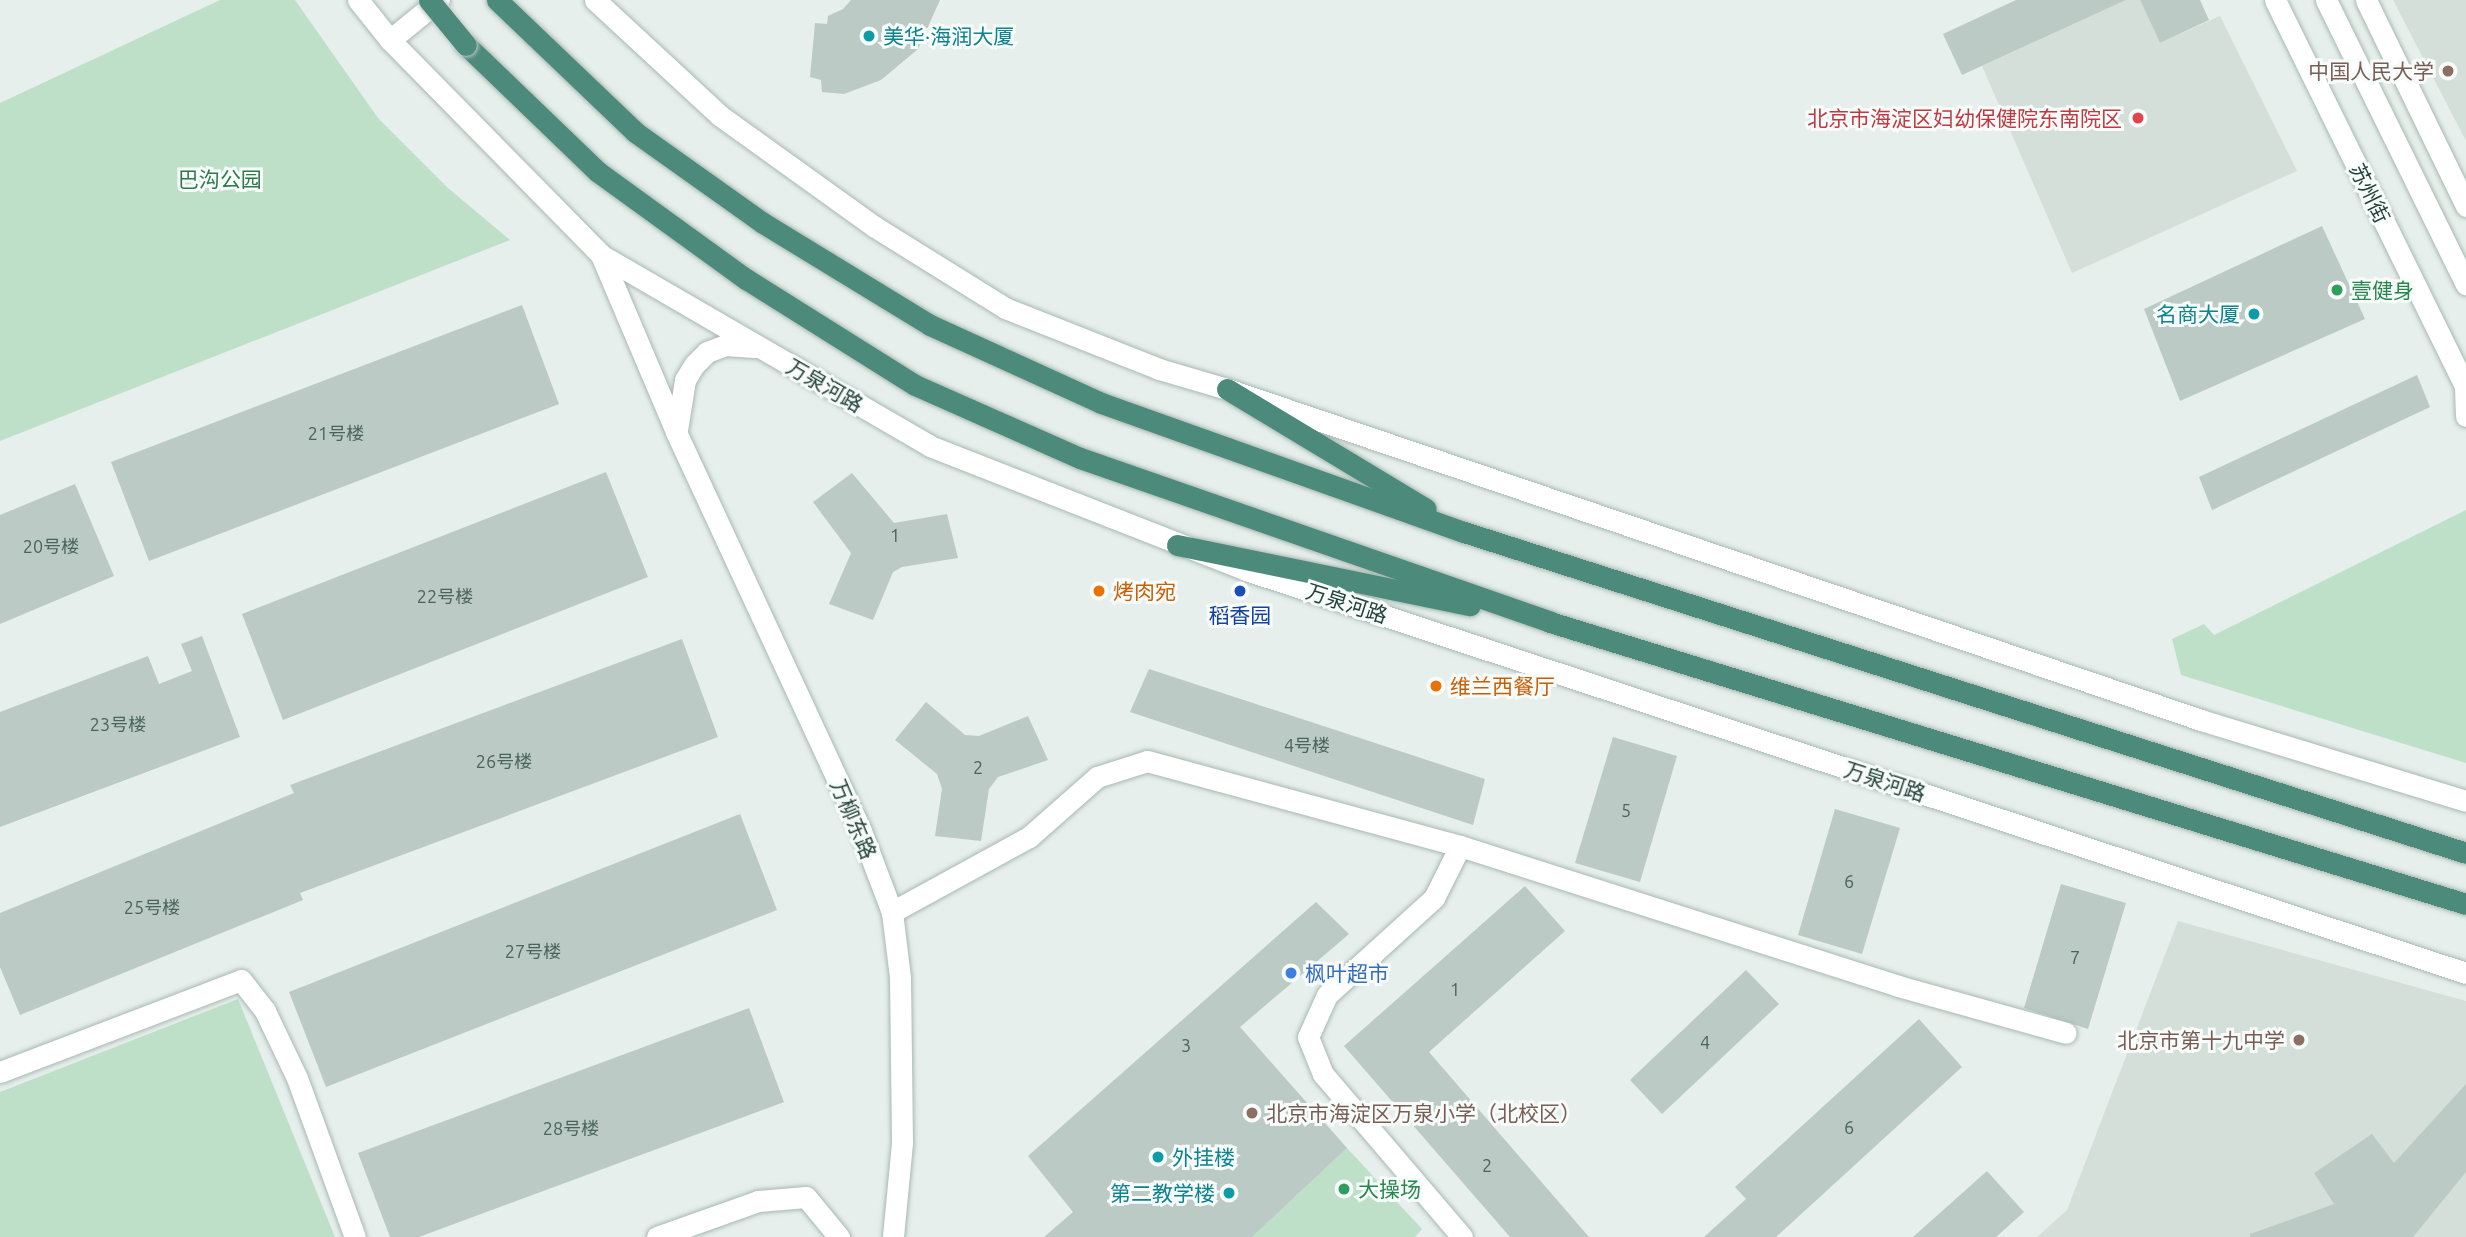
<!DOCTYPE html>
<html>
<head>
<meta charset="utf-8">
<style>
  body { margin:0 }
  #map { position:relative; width:2466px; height:1237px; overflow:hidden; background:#e6efeb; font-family:Ubuntu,"Noto Sans SC",sans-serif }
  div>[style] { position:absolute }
  .built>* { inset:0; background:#d4dfda }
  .green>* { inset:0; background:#bfe0c8 }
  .building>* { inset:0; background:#bbcac4 }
  .roads { filter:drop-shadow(0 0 2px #a8b8b2) drop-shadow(0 0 2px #a8b8b2) }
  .minor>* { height:21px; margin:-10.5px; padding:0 10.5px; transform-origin:10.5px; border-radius:10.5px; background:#fff }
  .tertiary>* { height:21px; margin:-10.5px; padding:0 10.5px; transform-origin:10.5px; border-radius:10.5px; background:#fff }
  .secondary>* { height:21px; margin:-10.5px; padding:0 10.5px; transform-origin:10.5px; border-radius:10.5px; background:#fff }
  .trunk>* { height:21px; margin:-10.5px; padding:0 10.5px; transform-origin:10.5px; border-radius:10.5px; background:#4c8a7c }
  .bridges { filter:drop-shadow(0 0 2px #c2cac8) drop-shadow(0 0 2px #c2cac8) }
  .trunk-bridge>* { height:21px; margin:-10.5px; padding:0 10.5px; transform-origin:10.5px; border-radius:10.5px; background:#4c8a7c }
  .dots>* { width:19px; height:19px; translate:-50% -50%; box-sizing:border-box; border:4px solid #f7fbf9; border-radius:50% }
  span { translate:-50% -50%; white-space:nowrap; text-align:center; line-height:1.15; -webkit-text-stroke:6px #f7fbf9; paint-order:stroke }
  .number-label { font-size:18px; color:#4a645c }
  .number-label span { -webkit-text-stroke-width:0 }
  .culture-label { font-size:21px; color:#0d838f }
  .left { translate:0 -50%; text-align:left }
  .right { translate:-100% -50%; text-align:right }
  .education-label { font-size:21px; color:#785e54 }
  .health-label { font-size:21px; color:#be3a42 }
  .park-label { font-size:21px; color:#2d7a4b }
  .street-label { font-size:21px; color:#24423a }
  .leisure-label { font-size:21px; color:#27864d }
  .food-label { font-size:21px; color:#c56008 }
  .transit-label { font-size:21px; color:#164399 }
  .shop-label { font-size:21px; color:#366cbe }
</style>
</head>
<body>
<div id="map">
  <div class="built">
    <div style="clip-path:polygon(2126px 0,2140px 0,2160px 43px,2220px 16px,2297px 171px,2072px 273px,1982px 66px)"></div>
    <div style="clip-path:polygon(2393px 0,2466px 0,2466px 141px)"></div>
    <div style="clip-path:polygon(2178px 921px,2466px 1001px,2466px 1237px,2037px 1237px,2067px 1210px)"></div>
  </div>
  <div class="green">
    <div style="clip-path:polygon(220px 0,295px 0,378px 118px,448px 188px,510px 240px,0 441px,0 103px)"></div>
    <div style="clip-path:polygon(2466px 510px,2466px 763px,2181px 675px,2172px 639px,2204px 624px,2214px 635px)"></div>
    <div style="clip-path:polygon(238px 999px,335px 1237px,0 1237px,0 1092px)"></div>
    <div style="clip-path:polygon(1347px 1148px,1422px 1229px,1415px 1237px,1252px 1237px)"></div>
  </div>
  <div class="building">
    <div style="clip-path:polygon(851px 0,940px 0,918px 49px,881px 80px,844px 94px,822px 92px,821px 80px,810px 77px,815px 23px,827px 24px,828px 16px,843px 9px)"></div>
    <div style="clip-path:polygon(2016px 0,2126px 0,1962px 75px,1943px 34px)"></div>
    <div style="clip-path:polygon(2140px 0,2200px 0,2209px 20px,2160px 43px)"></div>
    <div style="clip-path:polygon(2322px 226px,2365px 319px,2180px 401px,2144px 309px)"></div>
    <div style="clip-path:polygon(522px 305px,559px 404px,149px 561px,111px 462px)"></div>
    <div style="clip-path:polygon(2417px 375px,2430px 407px,2212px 510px,2199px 477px)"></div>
    <div style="clip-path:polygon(606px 472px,648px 577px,283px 720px,242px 614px)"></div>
    <div style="clip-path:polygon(852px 473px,894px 523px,947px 514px,958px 558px,902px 567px,893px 572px,873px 620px,829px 604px,851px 553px,813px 502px)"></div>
    <div style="clip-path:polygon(75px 484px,114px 576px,0 624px,0 515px)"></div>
    <div style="clip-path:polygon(202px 636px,240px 737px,0 827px,0 712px,148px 656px,159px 684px,192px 671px,181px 644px)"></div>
    <div style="clip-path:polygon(682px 639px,718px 737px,300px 893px,303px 900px,20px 1015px,0 967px,0 913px,294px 793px,290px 785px)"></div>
    <div style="clip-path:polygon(1149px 669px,1485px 779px,1473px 825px,1130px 712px)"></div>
    <div style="clip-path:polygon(926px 702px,965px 735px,979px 736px,1028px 716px,1048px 760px,998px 777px,989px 789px,981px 841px,935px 836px,942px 789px,937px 774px,895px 740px)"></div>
    <div style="clip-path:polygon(1613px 737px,1677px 756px,1640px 882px,1575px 863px)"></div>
    <div style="clip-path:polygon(1835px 809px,1900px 828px,1862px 954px,1798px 935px)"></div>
    <div style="clip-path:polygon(740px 814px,777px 910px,326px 1087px,289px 992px)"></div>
    <div style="clip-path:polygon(2061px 884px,2126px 903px,2088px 1029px,2024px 1008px)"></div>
    <div style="clip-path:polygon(1525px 886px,1565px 931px,1429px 1052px,1589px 1237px,1510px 1237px,1344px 1046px)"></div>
    <div style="clip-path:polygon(1316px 902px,1349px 934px,1240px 1027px,1347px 1148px,1252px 1237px,1044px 1237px,1073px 1212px,1028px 1156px)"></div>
    <div style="clip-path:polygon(1746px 970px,1779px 1004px,1662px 1114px,1630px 1080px)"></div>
    <div style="clip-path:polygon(749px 1008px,784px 1102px,419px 1237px,390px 1237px,358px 1153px)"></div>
    <div style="clip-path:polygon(1919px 1019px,1962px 1067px,1776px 1237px,1704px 1237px,1746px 1199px,1735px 1187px)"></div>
    <div style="clip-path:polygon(2466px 1084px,2466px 1172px,2413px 1237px,2250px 1237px,2250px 1234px,2334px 1204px,2314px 1173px,2372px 1134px,2394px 1163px)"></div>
    <div style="clip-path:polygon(1987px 1171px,2024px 1212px,1996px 1237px,1913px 1237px)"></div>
  </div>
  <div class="roads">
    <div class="minor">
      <div style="left:1460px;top:846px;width:58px;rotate:116.6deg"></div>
      <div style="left:1434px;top:898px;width:144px;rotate:137.8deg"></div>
      <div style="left:1327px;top:995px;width:46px;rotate:114.3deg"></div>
      <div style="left:1308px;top:1037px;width:40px;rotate:68deg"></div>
      <div style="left:1323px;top:1074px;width:214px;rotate:49.5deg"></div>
      <div style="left:892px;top:912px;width:156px;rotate:-28.7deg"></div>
      <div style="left:1029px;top:837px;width:91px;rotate:-41.4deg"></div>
      <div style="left:1097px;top:777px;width:52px;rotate:-17.7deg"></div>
      <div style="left:1147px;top:761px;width:324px;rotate:15.2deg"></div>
      <div style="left:1460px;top:846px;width:460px;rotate:17.7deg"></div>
      <div style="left:1898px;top:986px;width:174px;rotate:15.6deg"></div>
      <div style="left:0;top:1072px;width:258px;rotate:-20.9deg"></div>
      <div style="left:241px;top:980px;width:39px;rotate:52deg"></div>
      <div style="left:265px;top:1011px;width:74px;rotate:64.5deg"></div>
      <div style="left:297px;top:1078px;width:169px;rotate:70deg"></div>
      <div style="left:657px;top:1237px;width:107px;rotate:-19.6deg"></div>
      <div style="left:758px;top:1201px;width:48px;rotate:-4.8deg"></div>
      <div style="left:806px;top:1197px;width:52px;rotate:50.5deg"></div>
    </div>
    <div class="tertiary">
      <div style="left:358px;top:0;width:51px;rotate:51.3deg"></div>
      <div style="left:390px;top:40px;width:301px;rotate:45.5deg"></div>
      <div style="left:601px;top:255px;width:380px;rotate:30.1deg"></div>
      <div style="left:930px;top:446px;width:339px;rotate:21.4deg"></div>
      <div style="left:1246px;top:570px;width:1285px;rotate:18.28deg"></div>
      <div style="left:595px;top:0;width:169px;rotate:42.8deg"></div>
      <div style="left:719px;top:115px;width:192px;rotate:35.7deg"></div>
      <div style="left:875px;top:227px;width:153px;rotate:31.9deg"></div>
      <div style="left:1005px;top:308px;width:166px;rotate:21.6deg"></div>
      <div style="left:1159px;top:369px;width:71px;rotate:16.4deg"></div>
      <div style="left:1227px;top:389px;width:1029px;rotate:18.77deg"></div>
      <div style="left:2201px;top:720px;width:277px;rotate:17deg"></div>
      <div style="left:2366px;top:0;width:229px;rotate:64.1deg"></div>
      <div style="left:390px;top:40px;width:63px;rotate:-39.2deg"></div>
      <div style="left:601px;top:255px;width:192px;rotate:67deg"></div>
      <div style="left:676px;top:432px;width:440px;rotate:65.1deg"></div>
      <div style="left:861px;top:831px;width:87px;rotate:69.1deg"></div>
      <div style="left:892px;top:912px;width:65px;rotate:83deg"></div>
      <div style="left:900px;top:977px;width:166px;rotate:89.3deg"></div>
      <div style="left:902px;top:1143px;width:94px;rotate:95.5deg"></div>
      <div style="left:2465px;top:387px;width:29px;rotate:88deg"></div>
      <div style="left:677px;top:430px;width:51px;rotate:-80.9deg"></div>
      <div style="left:685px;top:380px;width:17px;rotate:-59deg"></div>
      <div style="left:694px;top:365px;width:18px;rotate:-45deg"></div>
      <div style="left:707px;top:352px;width:19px;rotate:-21deg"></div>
      <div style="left:725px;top:345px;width:29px;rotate:4deg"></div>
    </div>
    <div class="secondary">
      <div style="left:2275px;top:0;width:432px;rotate:63.8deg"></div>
      <div style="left:2326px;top:0;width:317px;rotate:63.8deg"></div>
    </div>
    <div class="trunk">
      <div style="left:497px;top:0;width:191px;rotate:43.7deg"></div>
      <div style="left:635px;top:132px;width:157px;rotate:35.4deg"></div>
      <div style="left:763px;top:223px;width:196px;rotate:31.4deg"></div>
      <div style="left:930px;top:325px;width:188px;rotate:24.5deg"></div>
      <div style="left:1101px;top:403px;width:385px;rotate:19.6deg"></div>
      <div style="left:1464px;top:532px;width:1052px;rotate:17.76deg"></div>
      <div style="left:466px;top:45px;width:183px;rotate:43.9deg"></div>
      <div style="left:598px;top:172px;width:183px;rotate:35.9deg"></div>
      <div style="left:746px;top:279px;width:199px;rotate:32.1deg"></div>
      <div style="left:915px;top:385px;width:180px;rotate:23.9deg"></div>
      <div style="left:1080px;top:458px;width:498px;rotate:19.2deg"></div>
      <div style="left:1550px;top:622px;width:958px;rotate:17.11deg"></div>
      <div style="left:1227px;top:389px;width:232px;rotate:31.1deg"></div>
      <div style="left:1177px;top:545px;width:299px;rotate:11.6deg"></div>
    </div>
  </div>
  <div class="bridges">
    <div class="trunk-bridge">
      <div style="left:429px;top:0;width:58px;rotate:50.6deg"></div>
    </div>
  </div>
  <div class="dots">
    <div style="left:869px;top:36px;background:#0f9aa8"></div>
    <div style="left:2448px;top:71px;background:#8d6e63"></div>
    <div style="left:2138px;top:118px;background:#e0444e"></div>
    <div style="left:2337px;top:290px;background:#2e9e5b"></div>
    <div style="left:2254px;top:314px;background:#0f9aa8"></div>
    <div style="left:1099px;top:591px;background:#e8710a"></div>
    <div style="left:1240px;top:591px;background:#1a4fb4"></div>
    <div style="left:1436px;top:686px;background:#e8710a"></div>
    <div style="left:1291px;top:973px;background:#3f7fe0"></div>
    <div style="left:2299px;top:1040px;background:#8d6e63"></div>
    <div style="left:1252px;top:1113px;background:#8d6e63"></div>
    <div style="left:1158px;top:1157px;background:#0f9aa8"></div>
    <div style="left:1344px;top:1189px;background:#2e9e5b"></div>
    <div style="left:1229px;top:1193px;background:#0f9aa8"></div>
  </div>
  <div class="number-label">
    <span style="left:336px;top:433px">21号楼</span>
    <span style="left:895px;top:535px">1</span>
    <span style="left:51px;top:546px">20号楼</span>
    <span style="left:445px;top:596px">22号楼</span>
    <span style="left:118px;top:724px">23号楼</span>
    <span style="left:1307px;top:745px">4号楼</span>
    <span style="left:504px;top:761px">26号楼</span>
    <span style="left:978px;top:767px">2</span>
    <span style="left:1626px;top:810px">5</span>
    <span style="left:1849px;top:881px">6</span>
    <span style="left:152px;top:907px">25号楼</span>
    <span style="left:533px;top:951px">27号楼</span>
    <span style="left:2075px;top:957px">7</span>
    <span style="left:1455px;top:989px">1</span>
    <span style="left:1705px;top:1042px">4</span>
    <span style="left:1186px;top:1045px">3</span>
    <span style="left:1849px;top:1127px">6</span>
    <span style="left:571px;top:1128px">28号楼</span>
    <span style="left:1487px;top:1165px">2</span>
  </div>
  <div class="culture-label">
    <span class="left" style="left:883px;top:36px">美华·海润大厦</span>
    <span class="right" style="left:2240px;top:314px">名商大厦</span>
    <span class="left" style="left:1172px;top:1157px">外挂楼</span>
    <span class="right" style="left:1215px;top:1193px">第二教学楼</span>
  </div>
  <div class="education-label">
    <span class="right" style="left:2434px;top:71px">中国人民大学</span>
    <span class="right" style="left:2285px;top:1040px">北京市第十九中学</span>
    <span class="left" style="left:1266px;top:1113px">北京市海淀区万泉小学（北校区）</span>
  </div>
  <div class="health-label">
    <span class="right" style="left:2122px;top:118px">北京市海淀区妇幼保健院东南院区</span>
  </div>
  <div class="park-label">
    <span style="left:220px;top:179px">巴沟公园</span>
  </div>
  <div class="street-label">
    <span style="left:2370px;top:193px;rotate:64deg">苏州街</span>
    <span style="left:825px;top:385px;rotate:30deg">万泉河路</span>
    <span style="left:1347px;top:603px;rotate:18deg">万泉河路</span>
    <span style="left:1885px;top:781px;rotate:18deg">万泉河路</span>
    <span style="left:854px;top:819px;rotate:67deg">万柳东路</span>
  </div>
  <div class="leisure-label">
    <span class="left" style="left:2351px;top:290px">壹健身</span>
    <span class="left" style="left:1358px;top:1189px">大操场</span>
  </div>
  <div class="food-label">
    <span class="left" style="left:1113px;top:591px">烤肉宛</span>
    <span class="left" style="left:1450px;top:686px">维兰西餐厅</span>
  </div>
  <div class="transit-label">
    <span style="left:1240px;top:615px">稻香园</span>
  </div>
  <div class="shop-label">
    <span class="left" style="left:1305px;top:973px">枫叶超市</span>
  </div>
</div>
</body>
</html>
